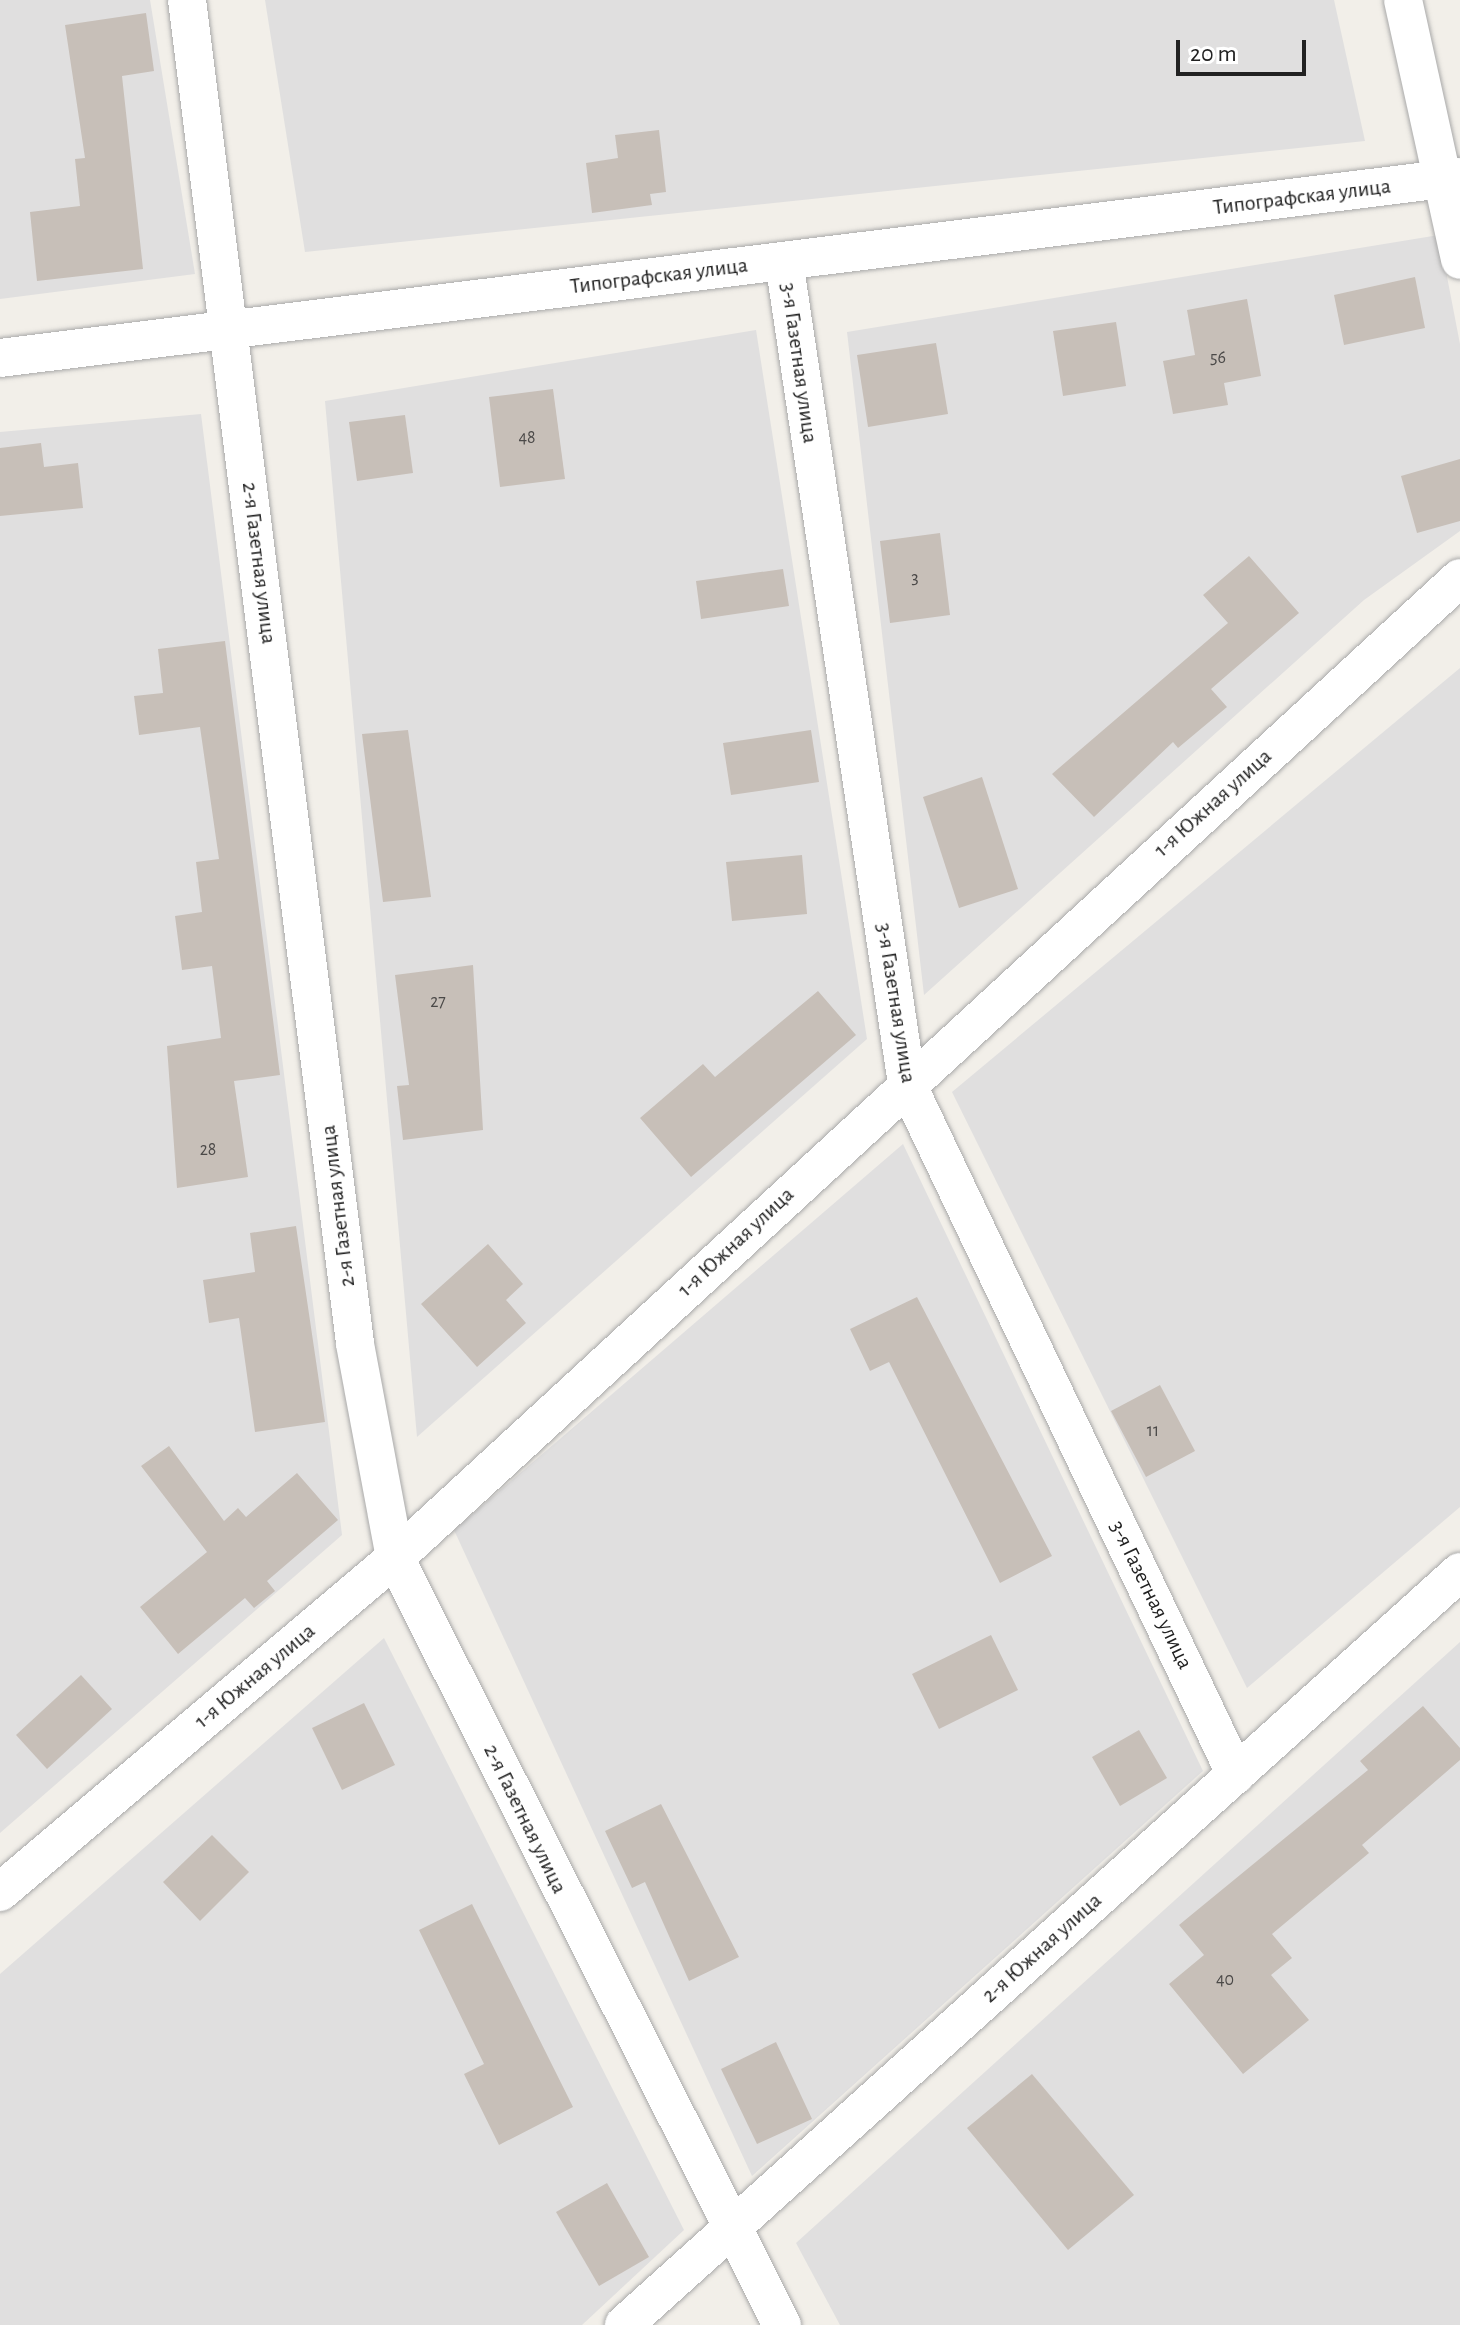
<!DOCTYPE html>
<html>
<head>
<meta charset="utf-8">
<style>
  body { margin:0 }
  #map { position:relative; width:1460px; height:2325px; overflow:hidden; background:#f2efe9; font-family:"Alegreya Sans",sans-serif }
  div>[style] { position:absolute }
  .residential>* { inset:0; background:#e0dfdf }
  .building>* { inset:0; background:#c7bfb8 }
  .roads { filter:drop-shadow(0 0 2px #a9a9a9) drop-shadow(0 0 2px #a9a9a9) }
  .minor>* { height:38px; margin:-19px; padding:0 19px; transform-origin:19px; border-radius:19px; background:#fff }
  span { translate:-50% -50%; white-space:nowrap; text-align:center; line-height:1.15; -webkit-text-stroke:6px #fff; paint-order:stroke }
  .number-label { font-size:18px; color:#4b4948 }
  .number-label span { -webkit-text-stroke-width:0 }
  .street-label { font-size:22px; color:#222 }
  .scale { position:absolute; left:1176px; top:40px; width:130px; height:36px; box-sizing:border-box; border:4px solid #222; border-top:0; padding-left:10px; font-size:24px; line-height:28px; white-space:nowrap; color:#222; -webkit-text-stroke:6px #fff; paint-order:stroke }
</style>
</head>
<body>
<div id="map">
  <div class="residential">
    <div style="clip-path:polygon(0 0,150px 0,195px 274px,0 299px)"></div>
    <div style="clip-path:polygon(265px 0,1334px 0,1365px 141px,305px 252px)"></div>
    <div style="clip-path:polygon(1439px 235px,1460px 344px,1460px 531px,1364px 600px,924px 995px,847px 332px)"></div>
    <div style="clip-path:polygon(756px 330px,867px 1039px,417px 1437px,325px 401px)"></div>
    <div style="clip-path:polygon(201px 414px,342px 1535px,0 1833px,0 432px)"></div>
    <div style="clip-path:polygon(1460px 668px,1460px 1507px,1247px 1688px,952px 1092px)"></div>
    <div style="clip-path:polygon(903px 1144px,1203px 1771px,752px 2176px,454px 1530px)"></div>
    <div style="clip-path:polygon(384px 1638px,684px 2230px,582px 2325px,0 2325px,0 1974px)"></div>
    <div style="clip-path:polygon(1460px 1642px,1460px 2325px,840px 2325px,796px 2243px)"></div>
  </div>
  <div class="building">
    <div style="clip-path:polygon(146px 13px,154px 71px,122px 76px,143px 269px,37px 281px,30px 212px,80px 206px,75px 159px,85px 158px,65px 25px)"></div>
    <div style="clip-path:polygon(659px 130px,666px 192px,650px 194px,652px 205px,592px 213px,586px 163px,618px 158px,615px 135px)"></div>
    <div style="clip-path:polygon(1415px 277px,1425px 328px,1344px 345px,1334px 295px)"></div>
    <div style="clip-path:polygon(1247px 299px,1261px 376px,1224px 383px,1228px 405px,1173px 414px,1163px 361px,1195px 355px,1187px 310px)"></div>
    <div style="clip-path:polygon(1116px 322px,1126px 386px,1063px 396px,1053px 331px)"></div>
    <div style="clip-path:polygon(936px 343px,948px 414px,868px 427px,857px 355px)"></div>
    <div style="clip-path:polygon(553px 389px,565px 479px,500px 487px,489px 397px)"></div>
    <div style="clip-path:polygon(405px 415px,413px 473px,357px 481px,349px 422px)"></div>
    <div style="clip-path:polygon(41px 443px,44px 467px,78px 463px,83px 508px,0 516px,0 448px)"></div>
    <div style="clip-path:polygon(1460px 459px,1460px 521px,1417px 533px,1401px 476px)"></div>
    <div style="clip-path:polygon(940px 533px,950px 615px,890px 623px,880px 541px)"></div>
    <div style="clip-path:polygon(1249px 556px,1299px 613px,1211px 689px,1227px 707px,1178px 748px,1173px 742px,1094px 817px,1052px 774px,1228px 623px,1203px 595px)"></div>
    <div style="clip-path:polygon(783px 569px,789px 606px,701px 619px,696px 581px)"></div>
    <div style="clip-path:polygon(225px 641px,280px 1075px,234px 1081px,248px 1177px,177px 1188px,167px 1046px,221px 1038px,212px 966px,182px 970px,175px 916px,202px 912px,196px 862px,219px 859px,200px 727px,139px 735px,134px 696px,163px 693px,158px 649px)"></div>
    <div style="clip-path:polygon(408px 730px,431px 897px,383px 902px,362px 734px)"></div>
    <div style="clip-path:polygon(811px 730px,819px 782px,731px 795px,723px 743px)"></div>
    <div style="clip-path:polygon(982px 777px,1018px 889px,959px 908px,923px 797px)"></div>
    <div style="clip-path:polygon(802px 855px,807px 914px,732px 921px,726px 862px)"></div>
    <div style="clip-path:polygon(473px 965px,483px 1130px,403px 1140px,397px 1086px,409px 1085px,395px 975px)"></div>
    <div style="clip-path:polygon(818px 991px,856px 1035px,691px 1177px,640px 1118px,703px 1064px,715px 1077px)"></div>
    <div style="clip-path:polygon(296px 1226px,325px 1422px,255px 1432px,239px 1318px,209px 1323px,203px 1280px,255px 1272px,250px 1233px)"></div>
    <div style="clip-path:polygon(488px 1244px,523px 1284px,506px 1300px,526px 1323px,477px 1367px,421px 1304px)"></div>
    <div style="clip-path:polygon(917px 1297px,1052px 1556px,1000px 1583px,889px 1362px,870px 1371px,850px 1329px)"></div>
    <div style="clip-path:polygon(1160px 1385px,1195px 1451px,1146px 1477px,1111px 1411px)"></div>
    <div style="clip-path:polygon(169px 1446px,224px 1521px,238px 1508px,246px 1517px,297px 1473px,338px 1520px,267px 1581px,275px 1591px,254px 1608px,245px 1598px,178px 1654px,140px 1607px,207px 1552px,141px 1466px)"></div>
    <div style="clip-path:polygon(991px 1635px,1018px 1690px,939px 1729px,912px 1674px)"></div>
    <div style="clip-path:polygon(81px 1675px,112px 1709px,47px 1769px,16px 1735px)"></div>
    <div style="clip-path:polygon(364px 1703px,395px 1765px,342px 1790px,312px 1728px)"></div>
    <div style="clip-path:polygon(1423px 1706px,1460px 1748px,1460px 1760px,1362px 1845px,1369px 1853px,1272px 1934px,1292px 1958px,1271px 1975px,1309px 2020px,1243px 2074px,1169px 1984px,1204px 1955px,1179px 1925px,1368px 1770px,1360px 1761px)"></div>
    <div style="clip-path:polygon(1139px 1730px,1167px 1778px,1120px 1806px,1092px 1757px)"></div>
    <div style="clip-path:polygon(661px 1804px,739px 1957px,689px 1981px,645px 1882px,632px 1888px,605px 1831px)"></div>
    <div style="clip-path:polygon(212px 1835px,249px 1872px,200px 1921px,163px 1882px)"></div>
    <div style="clip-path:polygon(472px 1904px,573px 2107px,499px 2145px,464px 2074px,484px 2064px,419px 1930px)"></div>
    <div style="clip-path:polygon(776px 2042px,812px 2119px,757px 2144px,721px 2069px)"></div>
    <div style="clip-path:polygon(1032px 2074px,1134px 2195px,1068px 2250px,967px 2128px)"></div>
    <div style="clip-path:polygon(607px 2183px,649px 2257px,599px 2286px,556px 2212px)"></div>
  </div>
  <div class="roads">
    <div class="minor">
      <div style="left:187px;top:0;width:1354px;rotate:82.87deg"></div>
      <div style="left:355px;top:1344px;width:218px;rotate:79.4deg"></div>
      <div style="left:395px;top:1558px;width:859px;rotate:63.23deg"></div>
      <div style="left:1403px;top:0;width:266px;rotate:77.6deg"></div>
      <div style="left:784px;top:261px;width:832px;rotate:81.5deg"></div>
      <div style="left:907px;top:1084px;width:765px;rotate:64.54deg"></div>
      <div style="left:0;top:358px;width:1471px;rotate:-7.07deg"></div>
      <div style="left:0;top:1892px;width:517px;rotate:-40.22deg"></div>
      <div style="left:395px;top:1558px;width:1447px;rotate:-42.62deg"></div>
      <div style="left:624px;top:2325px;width:1125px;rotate:-42.01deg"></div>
    </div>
  </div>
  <div class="number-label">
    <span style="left:1218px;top:358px">56</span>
    <span style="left:527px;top:438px">48</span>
    <span style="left:915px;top:578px">3</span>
    <span style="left:438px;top:1002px">27</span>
    <span style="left:208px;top:1150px">28</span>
    <span style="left:1153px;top:1431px">11</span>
    <span style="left:1225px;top:1980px">40</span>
  </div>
  <div class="street-label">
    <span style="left:1302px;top:197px;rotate:-7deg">Типографская улица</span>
    <span style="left:659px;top:276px;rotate:-7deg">Типографская улица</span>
    <span style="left:799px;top:363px;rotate:82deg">3-я Газетная улица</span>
    <span style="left:259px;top:563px;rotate:83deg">2-я Газетная улица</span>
    <span style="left:1213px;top:803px;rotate:-42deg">1-я Южная улица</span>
    <span style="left:896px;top:1003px;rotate:81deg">3-я Газетная улица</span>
    <span style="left:338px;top:1206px;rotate:-97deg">2-я Газетная улица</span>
    <span style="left:736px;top:1242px;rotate:-43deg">1-я Южная улица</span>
    <span style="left:1151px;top:1595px;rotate:64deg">3-я Газетная улица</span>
    <span style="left:255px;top:1676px;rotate:-40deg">1-я Южная улица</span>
    <span style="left:525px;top:1819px;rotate:64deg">2-я Газетная улица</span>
    <span style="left:1042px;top:1948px;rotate:-42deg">2-я Южная улица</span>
  </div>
  <div class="scale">20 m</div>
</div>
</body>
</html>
